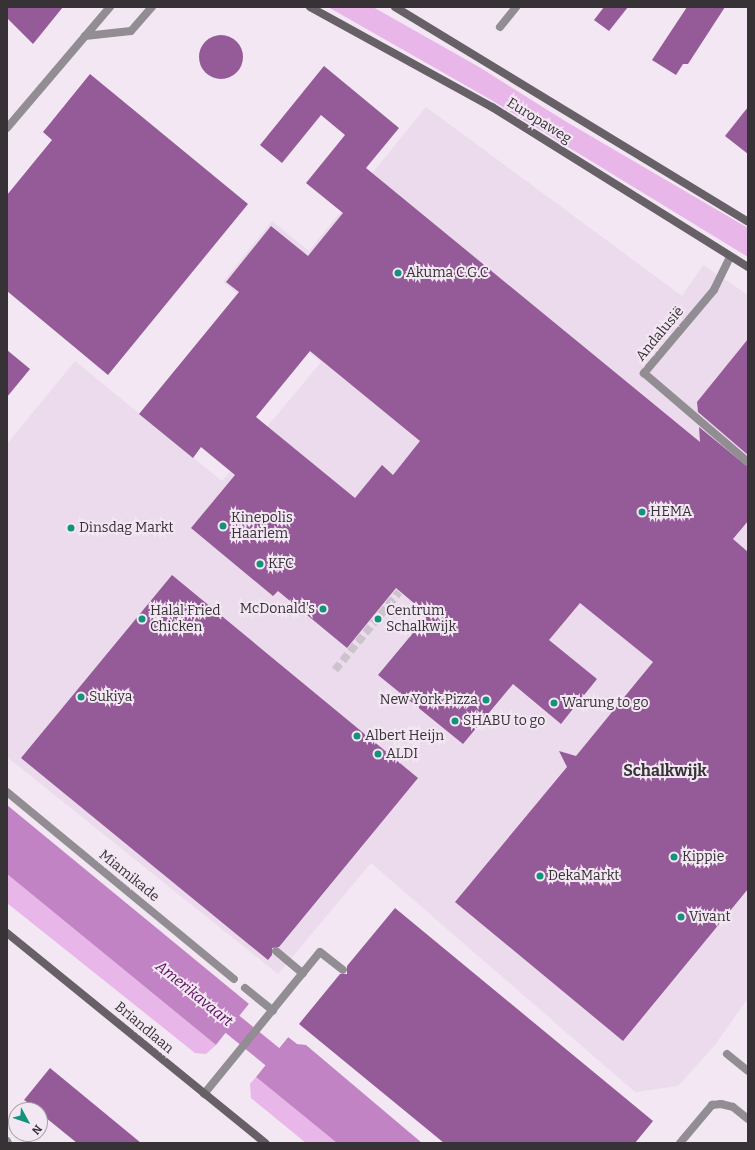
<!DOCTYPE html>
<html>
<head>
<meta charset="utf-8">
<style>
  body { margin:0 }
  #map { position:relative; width:755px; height:1150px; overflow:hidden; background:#f2e7f2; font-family:Bitter,serif }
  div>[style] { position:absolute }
  .built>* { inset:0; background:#ecdbec }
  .green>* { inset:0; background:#e8b6e9 }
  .water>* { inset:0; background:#c183c3 }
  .pier>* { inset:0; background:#f2e7f2 }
  .canal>* { height:22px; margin:-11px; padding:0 11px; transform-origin:11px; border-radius:11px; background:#c183c3 }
  .building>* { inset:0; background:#955a98 }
  .round { border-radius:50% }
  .street-tunnel>* { height:8px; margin-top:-4px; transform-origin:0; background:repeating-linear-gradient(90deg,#ccc3cc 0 8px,transparent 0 12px) }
  .lane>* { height:8px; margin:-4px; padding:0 4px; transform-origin:4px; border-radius:4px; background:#928d92 }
  .street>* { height:8px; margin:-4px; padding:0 4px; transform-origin:4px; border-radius:4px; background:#928d92 }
  .secondary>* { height:8px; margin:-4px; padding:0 4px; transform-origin:4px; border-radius:4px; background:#676167 }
  .dots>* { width:11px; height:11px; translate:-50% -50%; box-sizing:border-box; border:2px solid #f2e7f2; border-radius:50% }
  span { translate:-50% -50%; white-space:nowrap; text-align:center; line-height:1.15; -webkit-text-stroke:4px #f2e7f2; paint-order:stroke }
  .street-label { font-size:14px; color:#363236 }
  .poi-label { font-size:14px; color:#363236 }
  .left { translate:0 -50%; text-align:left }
  .right { translate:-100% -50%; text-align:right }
  .water-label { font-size:15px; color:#590b5d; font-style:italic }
  .quarter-label { font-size:16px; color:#363236; font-weight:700 }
  .frame { position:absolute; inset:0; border:8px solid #363236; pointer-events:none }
  .north { position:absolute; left:8px; top:1102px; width:40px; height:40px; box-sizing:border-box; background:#f2e7f2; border:1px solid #a79fa7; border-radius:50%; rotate:130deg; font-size:11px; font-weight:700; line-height:16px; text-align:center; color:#363236 }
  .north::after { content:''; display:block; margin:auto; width:14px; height:18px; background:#13937c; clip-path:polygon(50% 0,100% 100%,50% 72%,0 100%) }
</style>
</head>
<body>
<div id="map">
  <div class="built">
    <div style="clip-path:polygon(426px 107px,682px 296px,703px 265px,748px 295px,748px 998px,715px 1045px,678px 1086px,635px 1092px,371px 863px,278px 974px,7px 757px,7px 444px,75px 361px,222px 481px,321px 362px,223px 282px,272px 221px,309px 251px)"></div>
  </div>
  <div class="green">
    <div style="clip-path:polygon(328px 7px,373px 7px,479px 67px,565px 121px,748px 228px,748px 257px,493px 101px)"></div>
    <div style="clip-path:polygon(7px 874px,216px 1045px,206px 1054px,195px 1053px,7px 903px)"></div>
    <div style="clip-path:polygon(256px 1077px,337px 1143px,306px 1143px,251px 1098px,250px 1084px)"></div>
  </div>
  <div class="water">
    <div style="clip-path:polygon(7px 805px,249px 1004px,216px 1045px,7px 874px)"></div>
    <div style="clip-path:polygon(288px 1037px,297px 1044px,306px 1045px,422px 1143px,337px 1143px,256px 1077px)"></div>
  </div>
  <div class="pier">
    <div style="clip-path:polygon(250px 1002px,251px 1005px,215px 1046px,249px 1004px)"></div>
    <div style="clip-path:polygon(287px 1036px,289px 1036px,254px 1079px,254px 1076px)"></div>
  </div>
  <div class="canal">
    <div style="left:210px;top:1006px;width:111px;rotate:39.1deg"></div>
  </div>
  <div class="building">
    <div style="clip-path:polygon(7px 7px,63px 7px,33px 44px,7px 18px)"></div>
    <div style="clip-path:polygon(604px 7px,628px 7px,609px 31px,594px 20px)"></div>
    <div style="clip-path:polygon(687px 7px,725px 7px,688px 64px,683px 64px,676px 75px,652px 60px)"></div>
    <div class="round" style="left:199px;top:35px;width:44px;height:44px"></div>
    <div style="clip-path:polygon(evenodd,324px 66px,399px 128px,366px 168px,700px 442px,699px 427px,748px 467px,748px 521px,733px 539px,748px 552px,748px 889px,623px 1041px,455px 902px,567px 767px,559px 751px,576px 756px,653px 662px,580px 603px,549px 640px,597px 679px,576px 705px,561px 724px,513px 684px,463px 744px,378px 675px,428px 615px,396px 588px,347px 648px,278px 591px,273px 596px,191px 528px,235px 475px,201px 447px,193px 458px,139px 414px,239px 292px,226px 282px,271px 226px,308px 256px,343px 213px,306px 183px,345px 135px,321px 115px,282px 163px,260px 145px,324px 66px,310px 351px,420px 441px,393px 475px,382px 465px,355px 498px,256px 417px,310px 351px)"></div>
    <div style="clip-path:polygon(90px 74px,248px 204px,108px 375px,7px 291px,7px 195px,52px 140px,43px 132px)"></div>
    <div style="clip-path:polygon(748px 107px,748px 154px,725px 136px)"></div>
    <div style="clip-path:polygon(748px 339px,748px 455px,698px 412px,697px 402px)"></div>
    <div style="clip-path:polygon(7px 350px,30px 369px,7px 397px)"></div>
    <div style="clip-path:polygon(172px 575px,418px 778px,279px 947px,272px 948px,272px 955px,268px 960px,21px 758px)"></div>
    <div style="clip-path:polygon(395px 908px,653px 1121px,635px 1143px,444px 1143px,299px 1024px,340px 974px,347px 974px,347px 966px)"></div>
    <div style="clip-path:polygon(50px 1068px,141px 1143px,77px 1143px,40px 1113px,40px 1110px,24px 1100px)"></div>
  </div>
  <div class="street-tunnel">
    <div style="left:335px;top:670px;width:101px;rotate:-50.6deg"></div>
  </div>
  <div class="lane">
    <div style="left:276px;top:951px;width:35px;rotate:40deg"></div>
    <div style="left:680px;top:1143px;width:50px;rotate:-49.9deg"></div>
    <div style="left:712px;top:1105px;width:9px;rotate:-6deg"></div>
    <div style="left:721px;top:1104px;width:12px;rotate:14deg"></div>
    <div style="left:733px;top:1107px;width:19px;rotate:39deg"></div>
  </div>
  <div class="street">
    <div style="left:500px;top:27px;width:26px;rotate:-51deg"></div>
    <div style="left:85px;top:36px;width:46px;rotate:-6.2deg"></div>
    <div style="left:131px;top:31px;width:32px;rotate:-49deg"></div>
    <div style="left:7px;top:128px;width:159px;rotate:-49.6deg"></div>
    <div style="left:730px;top:257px;width:37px;rotate:116deg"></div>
    <div style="left:714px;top:290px;width:109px;rotate:130.1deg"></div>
    <div style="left:644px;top:373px;width:137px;rotate:40.6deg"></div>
    <div style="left:7px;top:792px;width:294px;rotate:39.5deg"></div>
    <div style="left:245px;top:988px;width:36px;rotate:39deg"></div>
    <div style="left:727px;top:1054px;width:27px;rotate:39deg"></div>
    <div style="left:204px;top:1094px;width:183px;rotate:-50.8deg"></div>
    <div style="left:320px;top:952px;width:29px;rotate:38deg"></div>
    <div style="left:7px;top:1141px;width:2px;rotate:63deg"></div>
  </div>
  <div class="secondary">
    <div style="left:310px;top:7px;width:208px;rotate:28.8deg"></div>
    <div style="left:492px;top:107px;width:302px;rotate:32deg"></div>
    <div style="left:395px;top:7px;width:413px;rotate:31.3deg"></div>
    <div style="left:7px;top:933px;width:333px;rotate:39.1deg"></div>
  </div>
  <div class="dots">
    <div style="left:398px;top:273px;background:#13937c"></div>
    <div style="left:642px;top:512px;background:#13937c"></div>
    <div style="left:223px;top:526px;background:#13937c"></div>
    <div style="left:71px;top:528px;background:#13937c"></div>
    <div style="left:260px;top:564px;background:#13937c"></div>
    <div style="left:323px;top:609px;background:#13937c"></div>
    <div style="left:142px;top:619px;background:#13937c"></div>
    <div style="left:378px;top:619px;background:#13937c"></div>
    <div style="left:81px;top:697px;background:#13937c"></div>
    <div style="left:486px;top:700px;background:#13937c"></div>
    <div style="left:554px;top:703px;background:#13937c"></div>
    <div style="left:455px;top:721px;background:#13937c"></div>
    <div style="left:357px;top:736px;background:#13937c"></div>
    <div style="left:378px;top:754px;background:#13937c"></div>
    <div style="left:674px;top:857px;background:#13937c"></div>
    <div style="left:540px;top:876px;background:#13937c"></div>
    <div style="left:681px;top:917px;background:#13937c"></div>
  </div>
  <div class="street-label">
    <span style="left:539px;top:121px;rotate:32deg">Europaweg</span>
    <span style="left:660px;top:334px;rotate:-50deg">Andalusië</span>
    <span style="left:129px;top:876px;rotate:39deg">Miamikade</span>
    <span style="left:144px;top:1028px;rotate:40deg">Briandlaan</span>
  </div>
  <div class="poi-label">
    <span class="left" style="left:406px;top:273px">Akuma C.G.C</span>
    <span class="left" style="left:650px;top:512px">HEMA</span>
    <span class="left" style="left:231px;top:526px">Kinepolis<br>Haarlem</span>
    <span class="left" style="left:79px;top:528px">Dinsdag Markt</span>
    <span class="left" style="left:268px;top:564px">KFC</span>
    <span class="right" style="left:315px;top:609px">McDonald's</span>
    <span class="left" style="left:150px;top:619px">Halal Fried<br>Chicken</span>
    <span class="left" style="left:386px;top:619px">Centrum<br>Schalkwijk</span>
    <span class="left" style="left:89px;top:697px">Sukiya</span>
    <span class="right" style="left:478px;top:700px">New York Pizza</span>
    <span class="left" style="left:562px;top:703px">Warung to go</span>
    <span class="left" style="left:463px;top:721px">SHABU to go</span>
    <span class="left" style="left:365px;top:736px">Albert Heijn</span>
    <span class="left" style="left:386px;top:754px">ALDI</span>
    <span class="left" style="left:682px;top:857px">Kippie</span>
    <span class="left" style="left:548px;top:876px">DekaMarkt</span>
    <span class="left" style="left:689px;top:917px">Vivant</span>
  </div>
  <div class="water-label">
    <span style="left:194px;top:994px;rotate:39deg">Amerikavaart</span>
  </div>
  <div class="quarter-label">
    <span style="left:665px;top:771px">Schalkwijk</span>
  </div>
  <div class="frame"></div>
  <div class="north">N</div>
</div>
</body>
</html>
